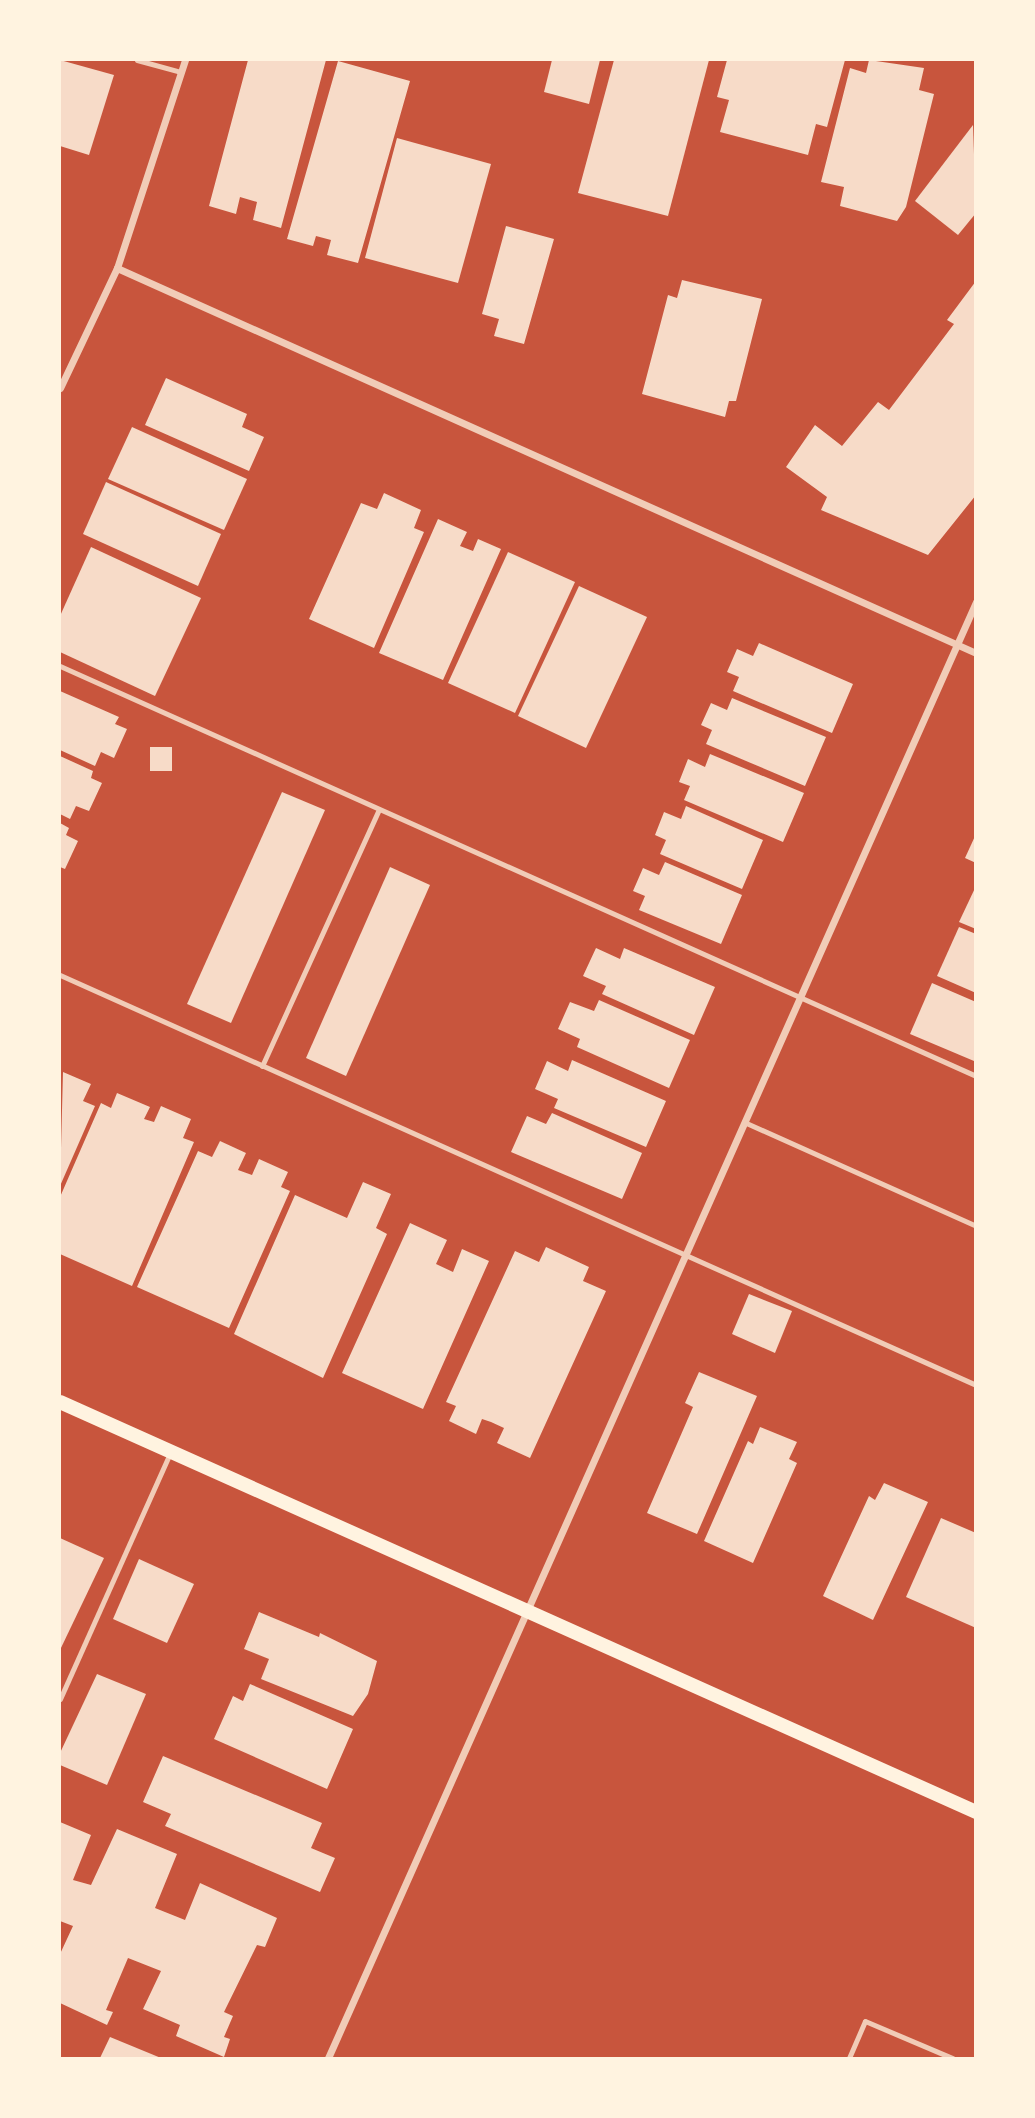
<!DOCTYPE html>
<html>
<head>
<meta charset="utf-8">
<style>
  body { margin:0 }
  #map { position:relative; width:1035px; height:2118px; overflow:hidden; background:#c8553d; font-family:"Crimson Pro",serif }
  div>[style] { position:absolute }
  .building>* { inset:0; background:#f7dbc8 }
  .service>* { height:5px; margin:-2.5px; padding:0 2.5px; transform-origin:2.5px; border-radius:2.5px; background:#f1ccb7 }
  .minor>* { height:7px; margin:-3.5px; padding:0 3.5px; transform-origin:3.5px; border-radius:3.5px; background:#f1ccb7 }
  .secondary>* { height:14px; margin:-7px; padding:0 7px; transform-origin:7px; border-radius:7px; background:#fff3e0 }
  span { translate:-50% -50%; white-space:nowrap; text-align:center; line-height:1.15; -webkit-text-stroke:5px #fff3e0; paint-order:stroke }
  .frame { position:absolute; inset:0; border:61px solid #fff3e0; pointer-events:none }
</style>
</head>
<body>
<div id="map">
  <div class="building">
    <div style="clip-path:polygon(60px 60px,114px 75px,89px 155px,60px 146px)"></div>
    <div style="clip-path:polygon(248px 60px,326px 60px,281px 228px,253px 220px,257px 202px,240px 197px,236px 214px,209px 206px)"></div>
    <div style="clip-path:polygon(552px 60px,600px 60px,589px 104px,544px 92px)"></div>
    <div style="clip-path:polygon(614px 60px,709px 60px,668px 216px,578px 193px)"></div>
    <div style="clip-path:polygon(727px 60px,845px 60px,827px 127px,816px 124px,808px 155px,720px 132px,729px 100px,717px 97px)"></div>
    <div style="clip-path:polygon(869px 60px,924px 68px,919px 90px,934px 94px,906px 207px,897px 221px,840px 206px,844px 187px,821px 182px,850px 68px,866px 73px)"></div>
    <div style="clip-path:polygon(338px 61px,410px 81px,358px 263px,327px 255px,331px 240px,316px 236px,313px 246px,287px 239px)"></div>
    <div style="clip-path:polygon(973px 125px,976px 213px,958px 235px,915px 201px)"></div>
    <div style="clip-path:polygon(397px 138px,491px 164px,458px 283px,365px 258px)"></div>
    <div style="clip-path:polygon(506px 226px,554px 239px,524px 344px,494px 336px,499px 319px,482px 314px)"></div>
    <div style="clip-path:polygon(682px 280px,762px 299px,736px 401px,729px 401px,725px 417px,642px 394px,668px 295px,677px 298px)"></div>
    <div style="clip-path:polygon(976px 281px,976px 495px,928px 555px,821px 510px,827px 497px,786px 467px,815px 425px,842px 446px,878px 402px,889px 410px,954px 324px,947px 320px)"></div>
    <div style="clip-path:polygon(166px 378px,247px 414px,242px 427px,264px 437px,249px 471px,145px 425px)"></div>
    <div style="clip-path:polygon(132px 427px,247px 479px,224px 530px,108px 479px)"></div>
    <div style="clip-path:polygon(106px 482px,221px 534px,198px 586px,83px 534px)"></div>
    <div style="clip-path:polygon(384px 493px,421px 510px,414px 528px,424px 532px,374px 648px,309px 619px,361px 503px,377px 509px)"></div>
    <div style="clip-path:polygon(438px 519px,467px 532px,460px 546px,473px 551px,478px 539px,501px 549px,443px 680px,379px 653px)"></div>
    <div style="clip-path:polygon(91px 547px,201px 598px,155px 696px,60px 652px,60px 616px)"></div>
    <div style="clip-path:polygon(508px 552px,575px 582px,515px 713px,448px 683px)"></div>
    <div style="clip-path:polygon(579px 586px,647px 617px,586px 748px,518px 716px)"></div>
    <div style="clip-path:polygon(759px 643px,853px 684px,832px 733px,733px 691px,739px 677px,727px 672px,737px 649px,753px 656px)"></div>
    <div style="clip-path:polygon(60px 691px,119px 717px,115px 724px,127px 729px,114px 758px,101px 752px,95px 766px,60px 750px)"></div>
    <div style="clip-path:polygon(732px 698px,826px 737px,805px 786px,706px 744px,712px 730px,701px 725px,711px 703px,727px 710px)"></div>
    <div style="clip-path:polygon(150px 747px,172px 747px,172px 771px,150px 771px)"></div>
    <div style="clip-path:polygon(710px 754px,804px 793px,783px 842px,684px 800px,690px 786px,679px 782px,688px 759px,705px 767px)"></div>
    <div style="clip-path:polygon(60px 756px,93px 771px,91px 778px,102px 783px,89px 811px,76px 806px,70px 819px,60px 814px)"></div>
    <div style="clip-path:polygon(282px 792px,325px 810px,231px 1023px,187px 1004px)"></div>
    <div style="clip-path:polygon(686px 806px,763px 840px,742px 889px,660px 854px,666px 840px,655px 835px,664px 812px,681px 819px)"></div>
    <div style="clip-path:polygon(60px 823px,69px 828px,66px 835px,78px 841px,65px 869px,60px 867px)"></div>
    <div style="clip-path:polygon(976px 834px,976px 863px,965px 858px)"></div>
    <div style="clip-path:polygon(665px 862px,742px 895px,721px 944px,639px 910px,645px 896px,633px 891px,643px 868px,659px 875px)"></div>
    <div style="clip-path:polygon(390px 867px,430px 885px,346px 1076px,306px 1058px)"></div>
    <div style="clip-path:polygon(976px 886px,976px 929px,959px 922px)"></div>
    <div style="clip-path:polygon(959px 927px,976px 934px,976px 993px,937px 976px)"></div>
    <div style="clip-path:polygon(596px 948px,620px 959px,624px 948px,715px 987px,694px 1035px,602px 994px,606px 986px,583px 976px)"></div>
    <div style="clip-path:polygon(932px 983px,976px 1002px,974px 1061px,910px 1034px)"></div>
    <div style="clip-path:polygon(599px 1000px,690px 1040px,669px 1088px,577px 1047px,580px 1039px,558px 1029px,570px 1002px,594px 1011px)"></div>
    <div style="clip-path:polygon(572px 1060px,666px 1101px,646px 1147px,554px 1108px,558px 1099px,535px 1089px,547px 1061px,568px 1071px)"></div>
    <div style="clip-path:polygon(63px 1072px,91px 1084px,83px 1101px,95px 1106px,60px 1186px)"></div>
    <div style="clip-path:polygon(117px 1093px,150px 1107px,144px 1119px,154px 1122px,161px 1106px,191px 1119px,183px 1138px,194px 1142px,132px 1286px,60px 1254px,60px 1197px,101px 1103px,111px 1108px)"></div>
    <div style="clip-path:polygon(552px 1113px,642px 1153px,622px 1199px,511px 1152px,527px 1116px,546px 1124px)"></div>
    <div style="clip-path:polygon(220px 1141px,246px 1153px,238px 1170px,252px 1175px,259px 1159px,288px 1172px,281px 1187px,290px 1191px,229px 1328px,137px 1287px,198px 1151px,212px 1157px)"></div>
    <div style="clip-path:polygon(363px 1182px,391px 1194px,376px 1228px,387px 1234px,323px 1378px,234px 1334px,295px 1195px,347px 1218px)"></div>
    <div style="clip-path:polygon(410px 1223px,447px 1240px,436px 1264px,453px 1272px,462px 1249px,489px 1261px,423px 1409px,342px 1373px)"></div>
    <div style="clip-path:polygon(546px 1247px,589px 1267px,583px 1281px,606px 1291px,530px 1458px,497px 1443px,504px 1428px,491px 1422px,482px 1419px,476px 1434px,449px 1421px,456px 1406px,446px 1402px,515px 1251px,539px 1262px)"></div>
    <div style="clip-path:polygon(749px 1294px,792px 1311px,775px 1353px,732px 1334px)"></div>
    <div style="clip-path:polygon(699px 1372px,757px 1396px,697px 1534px,647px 1513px,693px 1407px,685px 1403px)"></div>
    <div style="clip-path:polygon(760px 1427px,797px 1442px,789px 1459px,797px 1463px,753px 1563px,704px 1541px,748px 1441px,753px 1444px)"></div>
    <div style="clip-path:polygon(884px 1483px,928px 1502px,873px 1620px,823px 1596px,869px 1496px,875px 1500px)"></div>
    <div style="clip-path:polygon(941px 1518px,976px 1533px,976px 1628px,906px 1597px)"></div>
    <div style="clip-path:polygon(60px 1538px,104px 1558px,60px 1650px)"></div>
    <div style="clip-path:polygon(139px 1559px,194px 1584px,167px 1643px,113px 1619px)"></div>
    <div style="clip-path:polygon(259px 1612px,319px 1637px,320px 1633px,377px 1661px,368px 1694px,353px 1716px,261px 1679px,269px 1659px,244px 1649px)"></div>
    <div style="clip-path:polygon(97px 1674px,146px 1694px,107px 1785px,60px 1765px,60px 1753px)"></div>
    <div style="clip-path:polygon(250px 1684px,353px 1729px,327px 1789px,214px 1739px,233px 1696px,243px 1701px)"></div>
    <div style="clip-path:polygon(163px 1756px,322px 1823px,311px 1848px,335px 1858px,320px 1892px,165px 1826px,171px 1814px,143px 1802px)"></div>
    <div style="clip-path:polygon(60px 1822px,91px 1835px,73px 1880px,91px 1885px,117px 1829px,177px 1854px,155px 1908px,185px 1920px,200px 1883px,277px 1918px,265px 1947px,257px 1945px,224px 2012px,233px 2016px,224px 2037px,230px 2039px,224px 2057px,176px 2036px,180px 2025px,143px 2009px,161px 1971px,128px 1958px,106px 2010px,113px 2012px,107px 2025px,60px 2003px,60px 1954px,73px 1926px,60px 1921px)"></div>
    <div style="clip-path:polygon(110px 2037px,161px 2058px,100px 2058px)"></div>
  </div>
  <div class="service">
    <div style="left:137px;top:60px;width:46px;rotate:15.3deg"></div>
    <div style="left:60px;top:666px;width:1004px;rotate:24.11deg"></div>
    <div style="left:60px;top:975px;width:1004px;rotate:24.11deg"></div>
    <div style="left:262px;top:1066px;width:282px;rotate:-65.5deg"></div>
    <div style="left:744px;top:1122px;width:254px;rotate:24.1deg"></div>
    <div style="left:60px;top:1699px;width:269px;rotate:-65.9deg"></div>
    <div style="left:849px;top:2058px;width:40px;rotate:-66.6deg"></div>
    <div style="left:865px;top:2021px;width:95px;rotate:23deg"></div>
  </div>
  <div class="minor">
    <div style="left:117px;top:268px;width:941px;rotate:24.14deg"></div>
    <div style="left:60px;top:388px;width:133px;rotate:-64.6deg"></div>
    <div style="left:117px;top:268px;width:219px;rotate:-71.9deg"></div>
    <div style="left:328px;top:2058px;width:1594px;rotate:-66.01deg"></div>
  </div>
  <div class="secondary">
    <div style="left:60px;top:1402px;width:1004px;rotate:24.11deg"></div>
  </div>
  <div class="frame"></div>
</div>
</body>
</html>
